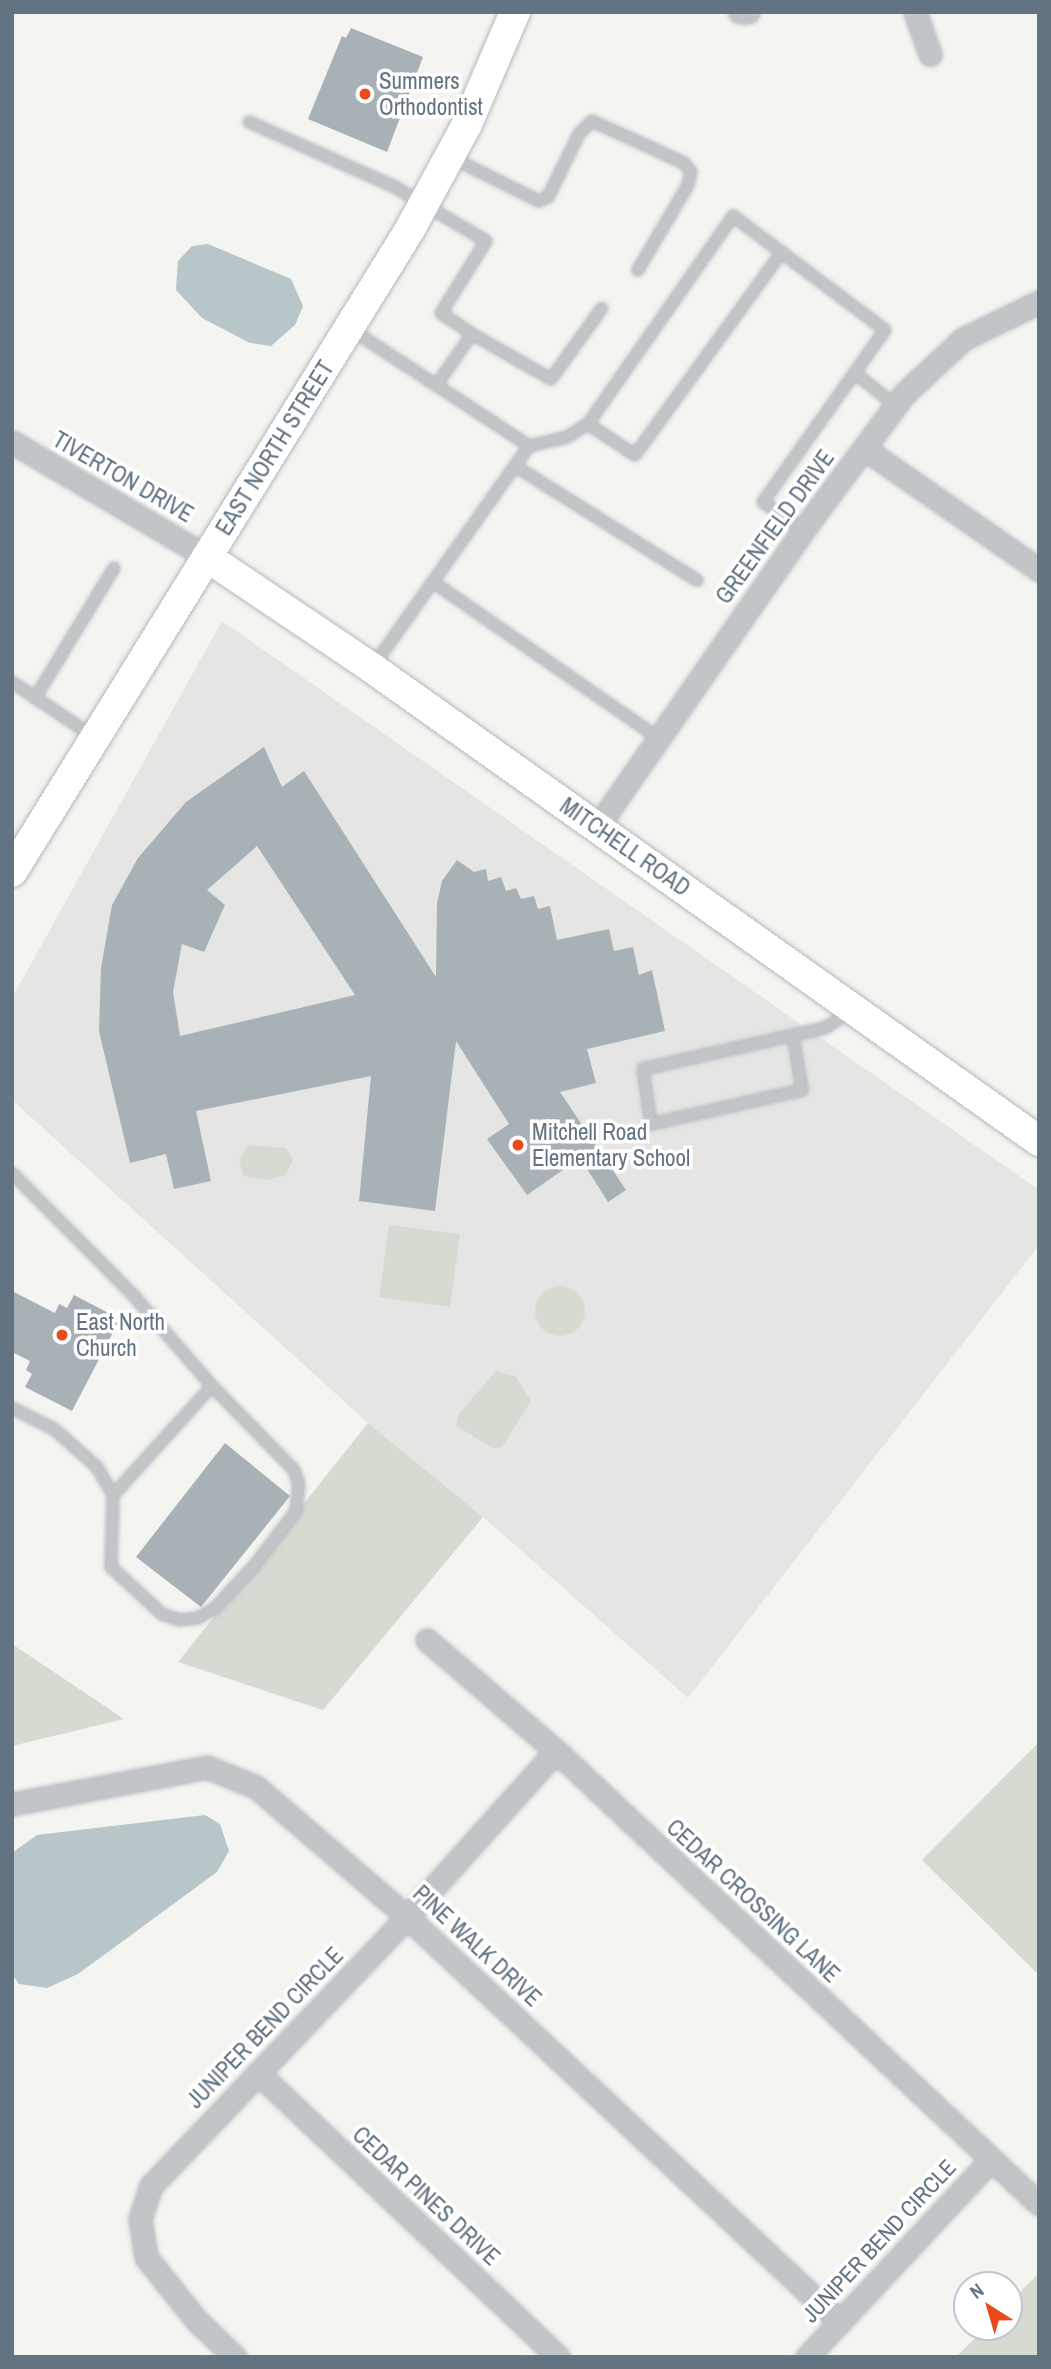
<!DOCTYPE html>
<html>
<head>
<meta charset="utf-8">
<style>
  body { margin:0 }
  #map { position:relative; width:1051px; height:2369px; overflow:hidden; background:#f4f4f0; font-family:"Archivo Narrow",sans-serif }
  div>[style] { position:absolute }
  .built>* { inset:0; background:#e5e6e4 }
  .green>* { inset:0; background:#d5dbd1 }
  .round { border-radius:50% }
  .water>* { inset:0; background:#b8c5c9 }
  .building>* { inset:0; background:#a8b1b6 }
  .roads { filter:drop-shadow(0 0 2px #b3b9bd) drop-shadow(0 0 2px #b3b9bd) }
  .lane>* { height:10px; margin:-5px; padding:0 5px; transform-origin:5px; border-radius:5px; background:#c1c5c8 }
  .street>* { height:21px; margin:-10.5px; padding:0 10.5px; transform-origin:10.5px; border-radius:10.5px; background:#c1c5c8 }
  .secondary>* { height:30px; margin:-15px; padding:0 15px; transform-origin:15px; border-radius:15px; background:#fff }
  .dots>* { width:19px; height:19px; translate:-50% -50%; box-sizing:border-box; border:4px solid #fff; border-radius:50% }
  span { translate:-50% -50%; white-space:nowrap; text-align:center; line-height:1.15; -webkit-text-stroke:7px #fff; paint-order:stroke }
  .poi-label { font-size:23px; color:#627482 }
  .left { translate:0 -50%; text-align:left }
  .street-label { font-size:23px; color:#627482 }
  .frame { position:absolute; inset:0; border:14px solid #627482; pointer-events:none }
  .north { position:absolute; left:953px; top:2271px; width:70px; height:70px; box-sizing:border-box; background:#fff; border:2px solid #c0c7cd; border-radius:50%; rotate:323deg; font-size:19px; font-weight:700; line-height:28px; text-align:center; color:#627482 }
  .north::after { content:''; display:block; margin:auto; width:24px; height:32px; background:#ea491b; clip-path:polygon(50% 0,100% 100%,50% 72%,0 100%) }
</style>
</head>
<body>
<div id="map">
  <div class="built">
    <div style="clip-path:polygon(222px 621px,1039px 1190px,1039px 1245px,688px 1698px,483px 1517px,368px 1423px,12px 1100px,12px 998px)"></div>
  </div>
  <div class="green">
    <div style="clip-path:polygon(249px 1145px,286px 1148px,293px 1159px,286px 1175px,267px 1180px,243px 1176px,239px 1159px)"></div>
    <div style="clip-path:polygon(389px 1225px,460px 1234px,450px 1307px,379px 1297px)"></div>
    <div class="round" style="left:535px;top:1286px;width:50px;height:50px"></div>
    <div style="clip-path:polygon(496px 1371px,515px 1376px,531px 1401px,502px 1447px,493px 1448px,456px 1426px,458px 1415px)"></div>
    <div style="clip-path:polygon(368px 1423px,483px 1517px,323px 1710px,178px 1662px)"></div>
    <div style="clip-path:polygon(12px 1644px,124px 1719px,12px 1746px)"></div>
    <div style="clip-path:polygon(1039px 1742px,1039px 1975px,922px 1860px)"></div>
    <div style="clip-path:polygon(1039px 2273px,1039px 2357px,956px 2357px,986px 2327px,1009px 2327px,1009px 2303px)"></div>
  </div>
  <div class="water">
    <div style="clip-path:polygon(208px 244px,291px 279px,303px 306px,295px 325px,271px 346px,250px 343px,202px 318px,176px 290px,178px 261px,192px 246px)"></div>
    <div style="clip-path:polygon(205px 1815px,220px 1824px,229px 1851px,217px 1872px,78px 1974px,47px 1988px,19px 1984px,12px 1974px,12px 1853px,37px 1835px)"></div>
  </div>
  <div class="building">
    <div style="clip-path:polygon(351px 28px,423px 57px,387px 152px,308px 119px,342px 36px,346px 38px)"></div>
    <div style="clip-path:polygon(evenodd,264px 747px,282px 787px,304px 771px,436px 977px,437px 903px,442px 881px,457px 860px,474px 872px,486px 869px,488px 881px,501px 877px,506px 891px,516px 888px,521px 899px,534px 896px,538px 909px,550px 906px,557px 940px,609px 929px,614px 951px,633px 947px,639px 975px,652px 970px,665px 1031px,587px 1049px,596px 1083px,560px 1092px,626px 1190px,608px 1202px,580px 1158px,527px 1195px,487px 1139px,509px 1124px,456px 1041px,435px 1211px,359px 1201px,371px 1076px,196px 1111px,211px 1181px,174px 1189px,166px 1154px,130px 1163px,99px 1031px,101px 968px,112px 905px,138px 858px,186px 802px,264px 747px,257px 846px,355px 995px,180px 1036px,173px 992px,182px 944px,204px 952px,225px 905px,207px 890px,257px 846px)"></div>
    <div style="clip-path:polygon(12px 1291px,55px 1313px,59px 1304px,67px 1308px,74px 1295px,120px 1319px,72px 1411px,25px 1387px,32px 1374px,26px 1370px,30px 1361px,12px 1352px)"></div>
    <div style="clip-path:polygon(225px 1443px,290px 1496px,201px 1607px,136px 1557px)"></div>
  </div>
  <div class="roads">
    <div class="lane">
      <div style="left:249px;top:122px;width:160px;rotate:24deg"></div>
      <div style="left:395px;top:187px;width:106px;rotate:30.7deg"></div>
      <div style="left:486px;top:241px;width:85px;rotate:122deg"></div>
      <div style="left:441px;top:313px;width:37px;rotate:34deg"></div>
      <div style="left:472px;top:334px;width:60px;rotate:124.8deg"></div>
      <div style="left:452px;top:158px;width:97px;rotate:26.3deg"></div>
      <div style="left:539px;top:201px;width:10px;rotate:-24deg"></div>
      <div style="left:548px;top:197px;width:70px;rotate:-63.8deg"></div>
      <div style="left:579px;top:134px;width:18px;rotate:-45deg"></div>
      <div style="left:592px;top:121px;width:101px;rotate:24.5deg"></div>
      <div style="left:684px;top:163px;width:11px;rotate:52deg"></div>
      <div style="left:691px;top:172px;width:13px;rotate:103deg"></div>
      <div style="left:688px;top:185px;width:99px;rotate:120.5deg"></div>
      <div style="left:352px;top:330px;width:212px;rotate:33.2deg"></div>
      <div style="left:529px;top:446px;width:270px;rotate:125.3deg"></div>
      <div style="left:472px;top:334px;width:91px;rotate:29.7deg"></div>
      <div style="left:551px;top:379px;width:87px;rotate:-54.3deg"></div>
      <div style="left:855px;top:373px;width:53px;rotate:38.8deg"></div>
      <div style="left:588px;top:424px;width:56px;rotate:33.4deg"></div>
      <div style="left:635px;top:455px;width:251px;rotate:-54.1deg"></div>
      <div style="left:529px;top:446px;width:39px;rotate:-13deg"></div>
      <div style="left:567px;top:437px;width:25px;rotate:-32deg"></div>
      <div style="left:588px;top:424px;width:254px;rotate:-55.1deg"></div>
      <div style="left:733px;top:216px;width:190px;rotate:36.9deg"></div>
      <div style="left:885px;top:330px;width:211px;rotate:125.3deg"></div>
      <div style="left:763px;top:502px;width:49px;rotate:35deg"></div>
      <div style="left:515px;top:466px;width:215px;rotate:32.1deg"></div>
      <div style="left:433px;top:582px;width:274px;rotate:34.7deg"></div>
      <div style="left:12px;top:682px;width:99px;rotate:33.9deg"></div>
      <div style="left:35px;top:698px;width:152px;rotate:-58.7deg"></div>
      <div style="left:793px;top:1035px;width:56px;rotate:80.7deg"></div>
      <div style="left:802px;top:1090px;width:155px;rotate:167.3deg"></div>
      <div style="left:651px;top:1124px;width:56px;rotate:-98.3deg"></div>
      <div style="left:643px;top:1069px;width:187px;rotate:-12.7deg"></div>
      <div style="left:825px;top:1028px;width:31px;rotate:-33deg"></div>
      <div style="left:12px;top:1173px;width:173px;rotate:45.2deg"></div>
      <div style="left:134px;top:1296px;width:119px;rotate:49.1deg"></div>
      <div style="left:212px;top:1386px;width:147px;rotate:132.2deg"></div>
      <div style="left:113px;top:1495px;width:32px;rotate:-120deg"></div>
      <div style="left:97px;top:1467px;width:57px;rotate:-138.5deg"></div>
      <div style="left:54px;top:1429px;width:47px;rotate:-153.4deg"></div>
      <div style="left:113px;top:1495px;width:72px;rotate:91.6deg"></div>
      <div style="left:111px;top:1567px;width:69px;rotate:42.7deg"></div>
      <div style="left:162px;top:1614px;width:18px;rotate:19deg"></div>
      <div style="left:179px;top:1620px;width:19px;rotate:-6deg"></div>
      <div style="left:198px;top:1618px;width:20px;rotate:-30deg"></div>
      <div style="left:215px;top:1608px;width:57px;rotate:-47.1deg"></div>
      <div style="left:254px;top:1566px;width:69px;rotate:-52.6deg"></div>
      <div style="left:296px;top:1511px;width:27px;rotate:-84deg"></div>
      <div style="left:299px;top:1484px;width:15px;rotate:-110deg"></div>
      <div style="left:294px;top:1470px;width:117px;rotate:-134.3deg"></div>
    </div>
    <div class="street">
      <div style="left:740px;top:12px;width:8px"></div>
      <div style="left:915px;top:12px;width:45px;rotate:70.3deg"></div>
      <div style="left:12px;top:442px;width:226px;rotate:30.5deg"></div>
      <div style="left:865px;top:449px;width:212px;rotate:34.8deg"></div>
      <div style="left:597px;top:827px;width:371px;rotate:-55.2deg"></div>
      <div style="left:809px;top:522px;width:159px;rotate:-53.4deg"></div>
      <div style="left:904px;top:394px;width:81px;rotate:-43deg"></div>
      <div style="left:963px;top:339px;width:85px;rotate:-26deg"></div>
      <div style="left:427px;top:1640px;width:170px;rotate:40.7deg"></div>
      <div style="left:556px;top:1751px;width:662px;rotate:43.16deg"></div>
      <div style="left:12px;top:1804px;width:198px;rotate:-10.7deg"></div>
      <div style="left:207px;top:1767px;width:53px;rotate:22.2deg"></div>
      <div style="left:256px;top:1787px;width:199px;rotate:40.7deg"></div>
      <div style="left:407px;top:1917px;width:593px;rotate:43.09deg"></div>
      <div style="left:258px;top:2073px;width:413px;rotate:43.4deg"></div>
      <div style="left:235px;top:2357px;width:52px;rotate:-136.5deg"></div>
      <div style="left:197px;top:2321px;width:82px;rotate:-128.6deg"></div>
      <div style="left:146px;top:2257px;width:38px;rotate:-99deg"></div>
      <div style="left:140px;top:2219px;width:35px;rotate:-72deg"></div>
      <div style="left:151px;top:2186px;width:371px;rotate:-46.4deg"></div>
      <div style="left:407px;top:1917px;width:223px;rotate:-48.1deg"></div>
      <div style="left:807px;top:2357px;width:268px;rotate:-47deg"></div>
    </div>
    <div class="secondary">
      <div style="left:207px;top:557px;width:199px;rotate:33.9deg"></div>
      <div style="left:372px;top:668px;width:818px;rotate:35.34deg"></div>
      <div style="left:12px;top:872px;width:754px;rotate:-58.23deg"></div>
      <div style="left:409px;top:231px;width:122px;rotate:-61.5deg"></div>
      <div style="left:467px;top:124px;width:122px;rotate:-66.8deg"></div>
    </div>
  </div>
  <div class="dots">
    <div style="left:365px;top:94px;background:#ea491b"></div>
    <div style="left:518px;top:1145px;background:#ea491b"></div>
    <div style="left:62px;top:1335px;background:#ea491b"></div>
  </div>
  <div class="poi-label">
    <span class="left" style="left:379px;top:94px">Summers<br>Orthodontist</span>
    <span class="left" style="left:532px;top:1145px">Mitchell Road<br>Elementary School</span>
    <span class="left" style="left:76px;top:1335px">East North<br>Church</span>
  </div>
  <div class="street-label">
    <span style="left:275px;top:448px;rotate:-58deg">EAST NORTH STREET</span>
    <span style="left:123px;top:477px;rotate:30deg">TIVERTON DRIVE</span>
    <span style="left:775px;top:527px;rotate:-54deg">GREENFIELD DRIVE</span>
    <span style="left:625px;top:847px;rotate:35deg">MITCHELL ROAD</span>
    <span style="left:753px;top:1901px;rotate:43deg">CEDAR CROSSING LANE</span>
    <span style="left:477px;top:1946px;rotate:43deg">PINE WALK DRIVE</span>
    <span style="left:265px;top:2028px;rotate:-46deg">JUNIPER BEND CIRCLE</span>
    <span style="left:426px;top:2196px;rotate:43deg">CEDAR PINES DRIVE</span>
    <span style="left:879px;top:2241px;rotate:-47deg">JUNIPER BEND CIRCLE</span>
  </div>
  <div class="frame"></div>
  <div class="north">N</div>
</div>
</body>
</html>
